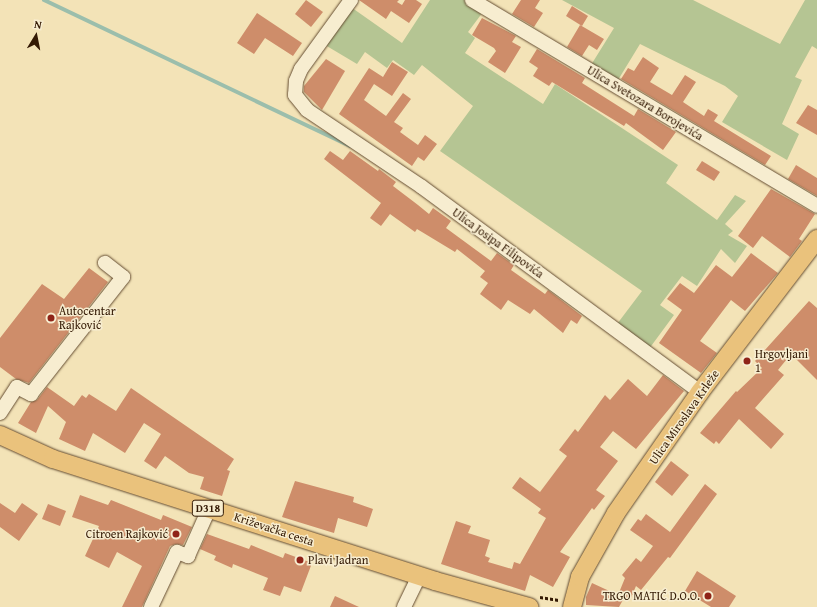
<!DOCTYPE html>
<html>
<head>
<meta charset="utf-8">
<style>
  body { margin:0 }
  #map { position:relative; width:817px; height:607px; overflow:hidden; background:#f3e3b7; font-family:"Gentium Book Plus",serif }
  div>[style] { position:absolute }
  .green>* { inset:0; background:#b5c593 }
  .stream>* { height:4px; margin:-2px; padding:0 2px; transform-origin:2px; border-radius:2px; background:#9bbeac }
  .building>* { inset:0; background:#ce8d6a }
  .path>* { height:2.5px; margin-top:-1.25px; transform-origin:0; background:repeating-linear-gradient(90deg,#341a04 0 3px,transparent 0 5px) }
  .roads { filter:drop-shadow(0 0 1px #644c31) drop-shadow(0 0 1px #644c31) }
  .minor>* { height:14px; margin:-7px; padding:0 7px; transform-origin:7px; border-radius:7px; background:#f7edd0 }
  .major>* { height:18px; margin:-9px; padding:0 9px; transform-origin:9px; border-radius:9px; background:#eac27c }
  .dots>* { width:11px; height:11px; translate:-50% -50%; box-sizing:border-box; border:2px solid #f7edd0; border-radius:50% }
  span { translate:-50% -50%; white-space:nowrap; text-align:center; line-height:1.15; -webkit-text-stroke:3px #f7edd0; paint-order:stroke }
  .shield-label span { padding:1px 3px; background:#f7edd0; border:1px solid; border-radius:3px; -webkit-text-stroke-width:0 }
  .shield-label { font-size:11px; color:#341a04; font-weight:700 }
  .street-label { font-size:12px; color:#341a04 }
  .poi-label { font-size:12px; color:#341a04 }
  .left { translate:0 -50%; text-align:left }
  .right { translate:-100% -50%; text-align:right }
  .north { position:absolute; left:16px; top:16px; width:40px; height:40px; -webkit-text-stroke:3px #f7edd0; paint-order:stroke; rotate:10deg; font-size:11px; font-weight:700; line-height:16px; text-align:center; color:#341a04 }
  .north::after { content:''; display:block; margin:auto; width:14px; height:18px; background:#341a04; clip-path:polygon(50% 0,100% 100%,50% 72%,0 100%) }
</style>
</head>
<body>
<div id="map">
  <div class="green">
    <div style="clip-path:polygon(430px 0,473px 0,486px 8px,468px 32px,475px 38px,465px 53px,543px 104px,555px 84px,678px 165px,666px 183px,717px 220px,735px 195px,746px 201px,725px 224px,733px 231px,728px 235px,747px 246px,735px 263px,721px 249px,697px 286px,682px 276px,660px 305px,674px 315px,646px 353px,614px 328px,642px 291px,440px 151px,473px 106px,422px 65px,414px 75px,393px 60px,387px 68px,365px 52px,357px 64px,320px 42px,348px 5px,402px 43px)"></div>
    <div style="clip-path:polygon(562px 0,693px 0,780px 44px,805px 0,817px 0,817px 49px,812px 46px,795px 77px,802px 80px,782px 124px,799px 134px,787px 160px,722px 122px,738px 96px,725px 86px,640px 44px,618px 80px,591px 65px,614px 28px)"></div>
  </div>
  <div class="stream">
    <div style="left:44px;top:0;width:339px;rotate:25.5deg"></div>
  </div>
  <div class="building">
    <div style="clip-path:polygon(306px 0,323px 12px,311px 27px,295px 14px)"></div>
    <div style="clip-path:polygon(359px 0,399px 0,397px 2px,402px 5px,405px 0,416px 0,422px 4px,409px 23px,391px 11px,386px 19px)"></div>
    <div style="clip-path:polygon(521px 0,540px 0,535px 8px,543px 13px,534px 27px,512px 14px)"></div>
    <div style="clip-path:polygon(572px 6px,588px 16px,582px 26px,566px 16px)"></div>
    <div style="clip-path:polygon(257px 13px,302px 43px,293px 56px,265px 38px,254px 54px,237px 43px)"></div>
    <div style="clip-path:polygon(482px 18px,516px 36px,512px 42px,521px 47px,505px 73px,488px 62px,496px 51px,494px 48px,472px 35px)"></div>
    <div style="clip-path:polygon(580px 25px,604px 39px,597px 50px,589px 45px,582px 56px,567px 47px)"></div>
    <div style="clip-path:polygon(537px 49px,585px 78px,582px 83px,634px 116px,638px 109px,676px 132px,663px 150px,626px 123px,624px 126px,552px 82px,549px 86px,533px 76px,538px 68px,529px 62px)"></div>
    <div style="clip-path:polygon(643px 57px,659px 68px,650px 82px,672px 95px,685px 75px,696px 82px,683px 102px,704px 116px,708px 109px,718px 115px,714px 121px,771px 156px,765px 165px,621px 79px,628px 68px,634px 71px)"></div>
    <div style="clip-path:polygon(326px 59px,345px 71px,322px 110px,304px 92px,304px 86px)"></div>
    <div style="clip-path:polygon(392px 62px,408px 72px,392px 96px,374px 84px,364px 100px,386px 116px,403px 93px,411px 99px,394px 122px,403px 128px,400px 132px,418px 145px,425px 135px,437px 144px,424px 161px,418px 157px,412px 166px,339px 114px,369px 68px,383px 77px)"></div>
    <div style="clip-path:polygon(808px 105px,817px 110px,817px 135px,796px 123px)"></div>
    <div style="clip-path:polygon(330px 151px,343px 160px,350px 151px,378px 171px,379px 169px,396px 182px,393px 186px,418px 205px,429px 214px,433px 208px,451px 221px,446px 228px,491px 261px,497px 253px,514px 265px,511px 270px,545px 294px,548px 290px,582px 316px,577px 324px,571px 320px,563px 333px,534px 309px,530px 314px,508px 300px,501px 310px,480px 294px,488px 283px,480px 277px,485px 271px,457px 249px,455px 252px,417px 229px,415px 232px,390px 214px,381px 226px,370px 218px,381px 203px,324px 159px)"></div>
    <div style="clip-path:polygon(702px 161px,720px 172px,714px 181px,696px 170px)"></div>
    <div style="clip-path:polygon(796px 165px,817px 178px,817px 196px,788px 179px)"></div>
    <div style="clip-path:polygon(771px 189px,815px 214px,799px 239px,802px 241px,790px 257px,762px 236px,753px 248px,738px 236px)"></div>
    <div style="clip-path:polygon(751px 253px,778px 273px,745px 311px,731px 300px,700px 341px,717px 353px,701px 373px,659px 343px,682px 310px,667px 299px,680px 283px,694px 293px,716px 265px,732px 277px)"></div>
    <div style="clip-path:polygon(89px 268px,108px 282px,29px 383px,16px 379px,0 367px,0 338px,42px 284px,64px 299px)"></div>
    <div style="clip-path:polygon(809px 301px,817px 308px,817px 380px,791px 354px,778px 370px,784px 375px,755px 408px,784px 434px,771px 449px,739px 419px,719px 444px,716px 441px,714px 444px,700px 433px,736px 391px,737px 392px,762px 368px,755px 361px)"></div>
    <div style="clip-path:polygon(663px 375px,684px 391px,636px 449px,613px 431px,600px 447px,618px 461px,596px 490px,605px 496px,594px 510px,592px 508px,560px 552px,570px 557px,553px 587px,530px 575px,525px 591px,441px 564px,456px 521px,471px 526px,468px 533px,490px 540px,485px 556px,490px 558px,488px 562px,512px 569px,514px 562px,520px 564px,546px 518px,538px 513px,541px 509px,512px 488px,520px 477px,540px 492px,567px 456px,559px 450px,575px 429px,578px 432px,605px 395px,610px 400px,628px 379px,647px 396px)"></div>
    <div style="clip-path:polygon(47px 387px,74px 406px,82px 395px,86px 398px,89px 394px,116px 411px,131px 388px,234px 459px,227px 470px,230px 471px,222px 496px,200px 489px,204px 477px,189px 473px,165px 456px,156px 469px,144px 461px,161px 434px,144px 423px,125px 453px,93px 433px,85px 451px,59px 439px,66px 422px,48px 406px,36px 433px,18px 423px,31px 402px,37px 400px)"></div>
    <div style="clip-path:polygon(671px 461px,689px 475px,672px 496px,655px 482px)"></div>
    <div style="clip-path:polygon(295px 481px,354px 497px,353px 502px,373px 509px,367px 527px,338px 518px,334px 533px,282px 517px)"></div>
    <div style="clip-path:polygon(705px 484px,717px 494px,670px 558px,668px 557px,641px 590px,636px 586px,630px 600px,624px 598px,619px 607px,586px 605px,586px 597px,592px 583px,618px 595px,625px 578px,622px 575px,636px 558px,641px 562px,653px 546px,630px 530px,638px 519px,641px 521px,646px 514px,670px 532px)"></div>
    <div style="clip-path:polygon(80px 495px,108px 505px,111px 500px,161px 520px,163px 515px,192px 527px,183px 545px,176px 544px,170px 546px,142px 607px,122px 607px,142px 566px,117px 552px,109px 568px,85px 556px,99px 526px,72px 517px)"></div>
    <div style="clip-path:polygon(0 503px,15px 513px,22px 503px,38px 514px,19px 541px,0 527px)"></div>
    <div style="clip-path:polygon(48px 504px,66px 511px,60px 526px,42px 519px)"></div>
    <div style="clip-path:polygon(207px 534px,249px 549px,251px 545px,283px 558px,285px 553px,312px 563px,301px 592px,284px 586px,280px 596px,263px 590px,268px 578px,233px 564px,232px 568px,214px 560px,216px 556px,200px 549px)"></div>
    <div style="clip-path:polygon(697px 571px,736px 596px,729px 607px,711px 607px,685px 591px)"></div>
    <div style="clip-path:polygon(335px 596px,359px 607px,330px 607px)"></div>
  </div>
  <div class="path">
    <div style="left:540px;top:597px;width:19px;rotate:9deg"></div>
  </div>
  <div class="roads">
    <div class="minor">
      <div style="left:351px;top:0;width:85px;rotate:125.9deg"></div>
      <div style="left:301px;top:69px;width:13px;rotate:113deg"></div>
      <div style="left:296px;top:81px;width:14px;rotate:94deg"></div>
      <div style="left:295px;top:95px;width:19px;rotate:51deg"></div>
      <div style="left:307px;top:110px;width:138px;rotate:33.8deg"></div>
      <div style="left:422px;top:187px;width:345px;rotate:36.4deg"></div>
      <div style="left:472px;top:0;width:402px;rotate:30.8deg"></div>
      <div style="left:0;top:413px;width:31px;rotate:-57deg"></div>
      <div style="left:17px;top:387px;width:16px;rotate:27deg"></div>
      <div style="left:31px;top:394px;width:149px;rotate:-51.8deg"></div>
      <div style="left:123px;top:277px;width:23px;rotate:-142deg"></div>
      <div style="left:151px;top:607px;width:61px;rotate:-64.7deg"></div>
      <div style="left:177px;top:552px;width:12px;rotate:20deg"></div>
      <div style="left:188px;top:556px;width:51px;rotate:-65.9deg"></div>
      <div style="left:404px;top:607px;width:34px;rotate:-64deg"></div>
    </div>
    <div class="major">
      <div style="left:0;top:435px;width:58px;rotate:24.4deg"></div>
      <div style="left:53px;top:459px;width:401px;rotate:17.7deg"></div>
      <div style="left:435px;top:581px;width:98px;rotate:15.5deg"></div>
      <div style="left:572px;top:607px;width:31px;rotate:-75deg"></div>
      <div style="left:580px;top:577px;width:73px;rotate:-60.6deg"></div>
      <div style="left:616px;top:513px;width:147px;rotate:-55.2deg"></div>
      <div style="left:700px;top:392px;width:193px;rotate:-52.6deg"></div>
    </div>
  </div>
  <div class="dots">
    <div style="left:51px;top:318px;background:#8f2418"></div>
    <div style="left:747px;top:361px;background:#8f2418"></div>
    <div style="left:176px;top:534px;background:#8f2418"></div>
    <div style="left:300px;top:560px;background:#8f2418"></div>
    <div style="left:708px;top:596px;background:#8f2418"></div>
  </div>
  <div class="shield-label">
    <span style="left:208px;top:508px">D318</span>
  </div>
  <div class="street-label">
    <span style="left:645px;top:103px;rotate:31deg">Ulica Svetozara Borojevića</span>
    <span style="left:498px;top:243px;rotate:36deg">Ulica Josipa Filipovića</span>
    <span style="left:684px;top:417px;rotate:-55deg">Ulica Miroslava Krleže</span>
    <span style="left:274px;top:529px;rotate:18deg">Križevačka cesta</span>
  </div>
  <div class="poi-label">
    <span class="left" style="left:59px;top:318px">Autocentar<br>Rajković</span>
    <span class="left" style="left:755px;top:361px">Hrgovljani<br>1</span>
    <span class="right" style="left:168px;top:534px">Citroen Rajković</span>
    <span class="left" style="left:308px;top:560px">Plavi Jadran</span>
    <span class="right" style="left:700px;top:596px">TRGO MATIĆ D.O.O.</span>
  </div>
  <div class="north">N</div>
</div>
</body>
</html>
